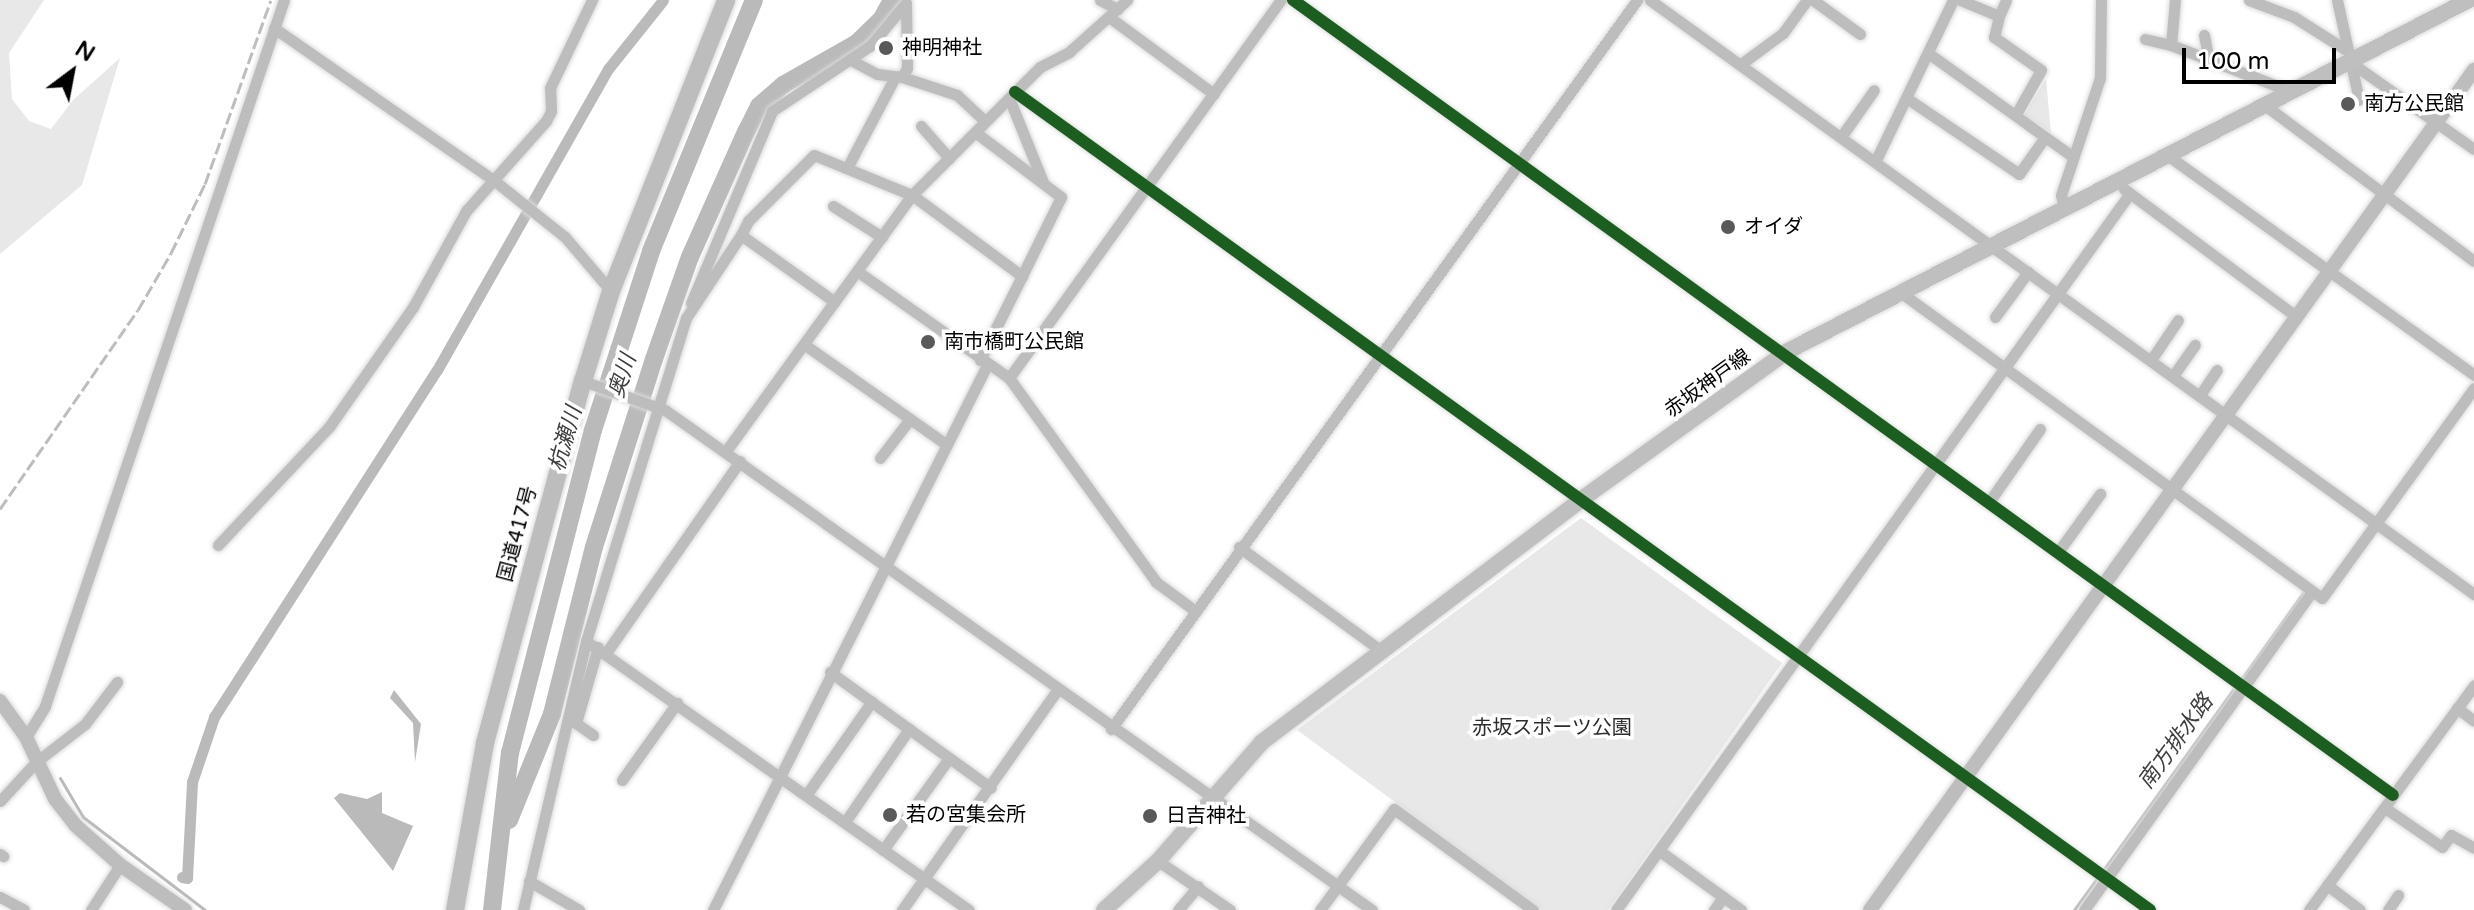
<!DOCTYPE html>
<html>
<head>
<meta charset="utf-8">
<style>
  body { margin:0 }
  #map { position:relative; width:2474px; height:910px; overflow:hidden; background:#fff; font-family:"Varela Round","Noto Sans JP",sans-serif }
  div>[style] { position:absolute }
  .green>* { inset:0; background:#e8e8e8 }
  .water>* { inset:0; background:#bababa }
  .stream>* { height:3px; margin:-1.5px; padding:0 1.5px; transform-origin:1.5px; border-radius:1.5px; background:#bababa }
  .canal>* { height:11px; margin:-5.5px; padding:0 5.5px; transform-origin:5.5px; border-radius:5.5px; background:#bababa }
  .river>* { height:18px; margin:-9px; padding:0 9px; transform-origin:9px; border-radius:9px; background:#bababa }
  .roads { filter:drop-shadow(0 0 2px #dbdbdb) drop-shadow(0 0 2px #dbdbdb) }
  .minor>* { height:11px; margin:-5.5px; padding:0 5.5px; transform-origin:5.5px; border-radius:5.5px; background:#bdbdbd }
  .tertiary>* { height:14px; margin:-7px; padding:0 7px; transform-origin:7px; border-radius:7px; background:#bdbdbd }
  .secondary>* { height:16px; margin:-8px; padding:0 8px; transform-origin:8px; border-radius:8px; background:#bfbfbf }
  .trunk>* { height:18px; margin:-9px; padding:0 9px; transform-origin:9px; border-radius:9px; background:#bdbdbd }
  .rail>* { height:3px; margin-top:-1.5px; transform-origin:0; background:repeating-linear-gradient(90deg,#bdbdbd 0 12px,transparent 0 16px) }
  .cycleway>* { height:12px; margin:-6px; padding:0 6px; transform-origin:6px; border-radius:6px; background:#1b5e20 }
  .dots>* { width:22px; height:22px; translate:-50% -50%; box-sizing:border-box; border:4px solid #fff; border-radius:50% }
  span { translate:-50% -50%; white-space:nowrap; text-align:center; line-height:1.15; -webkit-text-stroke:7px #fff; paint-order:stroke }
  .poi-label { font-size:20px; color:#000 }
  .left { translate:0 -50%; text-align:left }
  .street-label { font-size:20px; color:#000 }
  .park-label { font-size:20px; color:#2c2c2c }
  .water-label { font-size:22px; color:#3d3d3d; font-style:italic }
  .north { position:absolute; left:32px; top:32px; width:80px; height:80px; -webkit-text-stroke:6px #fff; paint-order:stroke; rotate:32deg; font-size:22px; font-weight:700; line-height:32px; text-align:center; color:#000 }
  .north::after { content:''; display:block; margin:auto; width:28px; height:36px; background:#000; clip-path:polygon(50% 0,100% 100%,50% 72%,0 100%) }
  .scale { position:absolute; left:2182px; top:48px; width:154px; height:36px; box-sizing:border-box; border:4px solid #000; border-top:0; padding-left:10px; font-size:24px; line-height:28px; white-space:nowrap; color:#000; -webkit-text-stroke:6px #fff; paint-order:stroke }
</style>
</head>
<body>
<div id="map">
  <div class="green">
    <div style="clip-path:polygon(0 0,44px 0,9px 53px,12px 99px,29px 121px,51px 129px,73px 100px,120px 58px,82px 185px,0 254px)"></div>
    <div style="clip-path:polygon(2046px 79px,2051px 133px,2024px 115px)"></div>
    <div style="clip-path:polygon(1581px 518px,1782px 663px,1608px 910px,1542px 910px,1297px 730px)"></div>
  </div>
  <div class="water">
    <div style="clip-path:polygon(394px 690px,421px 724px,415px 762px,413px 723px,390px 698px)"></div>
    <div style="clip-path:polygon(382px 792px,382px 813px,413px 826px,393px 871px,334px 798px,340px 793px,367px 799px)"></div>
  </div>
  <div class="stream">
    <div style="left:2240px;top:681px;width:108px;rotate:-54.4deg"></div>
    <div style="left:60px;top:778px;width:45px;rotate:59.5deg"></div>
    <div style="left:83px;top:817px;width:153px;rotate:37.3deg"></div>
    <div style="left:2102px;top:872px;width:228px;rotate:-54.3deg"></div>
    <div style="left:2074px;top:910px;width:39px;rotate:-54deg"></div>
  </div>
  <div class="canal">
    <div style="left:182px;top:877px;width:5px;rotate:11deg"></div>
    <div style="left:187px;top:878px;width:96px;rotate:-87deg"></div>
    <div style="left:192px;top:782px;width:69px;rotate:-71.3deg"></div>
    <div style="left:214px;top:717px;width:412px;rotate:-57.3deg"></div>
    <div style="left:437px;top:370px;width:346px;rotate:-60.4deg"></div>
    <div style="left:608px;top:69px;width:88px;rotate:-51.4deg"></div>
  </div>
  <div class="river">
    <div style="left:509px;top:820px;width:114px;rotate:-67.9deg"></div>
    <div style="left:552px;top:714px;width:172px;rotate:-75.9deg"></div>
    <div style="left:594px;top:547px;width:197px;rotate:-72.3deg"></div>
    <div style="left:654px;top:359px;width:108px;rotate:-70.6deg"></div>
    <div style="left:690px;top:257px;width:137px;rotate:-65.9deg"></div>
    <div style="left:746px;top:132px;width:29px;rotate:-63deg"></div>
    <div style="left:759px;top:106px;width:32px;rotate:-41deg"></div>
    <div style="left:783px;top:85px;width:85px;rotate:-29.6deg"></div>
    <div style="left:857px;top:43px;width:33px;rotate:-44deg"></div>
    <div style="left:881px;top:20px;width:23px;rotate:-61deg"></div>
    <div style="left:492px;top:910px;width:158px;rotate:-83.5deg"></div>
    <div style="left:510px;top:753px;width:333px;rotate:-75.6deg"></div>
    <div style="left:593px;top:430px;width:188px;rotate:-72deg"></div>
    <div style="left:651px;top:251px;width:271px;rotate:-67.7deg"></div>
  </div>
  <div class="roads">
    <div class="minor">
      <div style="left:1100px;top:0;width:20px;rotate:27deg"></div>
      <div style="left:1293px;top:0;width:1357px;rotate:35.86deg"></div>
      <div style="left:1650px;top:0;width:1016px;rotate:35.79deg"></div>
      <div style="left:1813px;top:0;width:58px;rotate:35.9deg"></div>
      <div style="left:1960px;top:0;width:42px;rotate:22.3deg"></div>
      <div style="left:1999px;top:16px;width:17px;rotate:-66deg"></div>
      <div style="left:2175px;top:0;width:45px;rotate:95.1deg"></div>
      <div style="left:2171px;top:45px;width:131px;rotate:21.1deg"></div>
      <div style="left:2249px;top:0;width:48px;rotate:20.7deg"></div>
      <div style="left:2294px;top:17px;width:62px;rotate:32.4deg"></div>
      <div style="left:2337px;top:0;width:102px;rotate:77.6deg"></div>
      <div style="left:1999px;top:16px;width:22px;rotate:103deg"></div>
      <div style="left:1994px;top:37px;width:57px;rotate:35.1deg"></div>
      <div style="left:2041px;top:70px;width:51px;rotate:119.6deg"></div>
      <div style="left:1109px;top:17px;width:130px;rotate:36.3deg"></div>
      <div style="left:274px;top:28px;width:264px;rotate:34.7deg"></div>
      <div style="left:491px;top:178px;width:95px;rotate:38.6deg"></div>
      <div style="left:565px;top:237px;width:71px;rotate:49.6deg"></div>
      <div style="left:2204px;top:35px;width:25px;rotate:79deg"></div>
      <div style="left:2145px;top:39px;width:27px;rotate:13deg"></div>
      <div style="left:1928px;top:53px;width:178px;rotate:35.6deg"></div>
      <div style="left:2350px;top:62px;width:151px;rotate:35.1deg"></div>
      <div style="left:1741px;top:64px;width:52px;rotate:-36.4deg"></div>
      <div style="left:1783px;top:33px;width:41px;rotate:-54deg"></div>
      <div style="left:902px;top:77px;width:58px;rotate:18.1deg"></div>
      <div style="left:957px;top:95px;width:38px;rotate:43deg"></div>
      <div style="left:1015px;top:92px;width:1399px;rotate:35.78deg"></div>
      <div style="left:1009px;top:98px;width:91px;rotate:68deg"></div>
      <div style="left:1908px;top:99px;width:134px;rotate:34deg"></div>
      <div style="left:2019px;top:174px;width:45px;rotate:-54.9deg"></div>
      <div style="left:2266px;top:106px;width:259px;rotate:36.7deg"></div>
      <div style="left:921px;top:126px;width:43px;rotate:48.8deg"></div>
      <div style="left:975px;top:132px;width:108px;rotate:37.1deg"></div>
      <div style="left:1061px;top:197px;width:88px;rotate:116.3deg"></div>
      <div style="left:1841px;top:137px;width:57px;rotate:-54.9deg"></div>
      <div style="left:2167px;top:155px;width:378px;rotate:35.6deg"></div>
      <div style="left:1875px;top:162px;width:180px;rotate:-64.3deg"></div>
      <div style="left:847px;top:168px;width:103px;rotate:-62.2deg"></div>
      <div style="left:2124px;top:189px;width:215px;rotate:36.5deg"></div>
      <div style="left:833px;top:206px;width:58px;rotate:32.3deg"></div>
      <div style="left:2064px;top:207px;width:12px;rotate:-104deg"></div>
      <div style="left:2061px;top:195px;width:123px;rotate:-71.6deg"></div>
      <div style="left:2100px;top:78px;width:78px;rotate:-89.3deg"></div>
      <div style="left:741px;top:235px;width:16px;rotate:-63deg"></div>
      <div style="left:748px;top:221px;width:93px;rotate:-45deg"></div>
      <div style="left:814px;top:155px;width:106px;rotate:22.2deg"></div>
      <div style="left:912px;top:195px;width:137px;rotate:36.4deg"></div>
      <div style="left:1022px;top:276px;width:94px;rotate:116.6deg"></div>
      <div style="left:857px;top:271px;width:186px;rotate:35.1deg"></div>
      <div style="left:1009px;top:378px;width:251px;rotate:54.2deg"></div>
      <div style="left:1156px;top:582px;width:47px;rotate:36.4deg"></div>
      <div style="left:1900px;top:292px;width:521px;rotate:35.95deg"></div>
      <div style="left:2322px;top:598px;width:259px;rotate:-54.1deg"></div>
      <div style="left:691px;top:303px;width:208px;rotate:-67.1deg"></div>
      <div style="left:772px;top:111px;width:118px;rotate:-33.6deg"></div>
      <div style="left:870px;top:46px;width:56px;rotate:-50.1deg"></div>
      <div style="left:906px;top:3px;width:65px;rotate:89.1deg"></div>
      <div style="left:907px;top:68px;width:10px;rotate:119deg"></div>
      <div style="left:902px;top:77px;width:25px;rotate:-173deg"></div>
      <div style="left:877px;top:74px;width:30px;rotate:-152deg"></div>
      <div style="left:1995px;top:317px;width:56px;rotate:-53.7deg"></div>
      <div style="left:805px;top:345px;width:172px;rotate:35.1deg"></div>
      <div style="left:2151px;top:360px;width:48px;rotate:-56deg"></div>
      <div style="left:2173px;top:376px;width:38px;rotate:-55deg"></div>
      <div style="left:1009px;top:378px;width:466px;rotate:-54.3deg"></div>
      <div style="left:583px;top:381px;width:87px;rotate:19.5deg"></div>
      <div style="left:665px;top:410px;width:866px;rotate:35.27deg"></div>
      <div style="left:2200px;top:395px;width:30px;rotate:-56deg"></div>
      <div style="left:726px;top:451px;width:316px;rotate:-54deg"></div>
      <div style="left:912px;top:195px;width:181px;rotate:-45deg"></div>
      <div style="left:1040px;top:67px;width:33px;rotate:-27deg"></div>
      <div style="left:1069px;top:52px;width:78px;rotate:-41.9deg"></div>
      <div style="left:880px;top:458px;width:49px;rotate:-52.4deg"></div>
      <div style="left:1989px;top:502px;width:89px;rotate:-55.1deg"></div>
      <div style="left:218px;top:545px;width:162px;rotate:-46.8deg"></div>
      <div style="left:329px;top:427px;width:146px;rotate:-55deg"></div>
      <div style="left:413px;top:307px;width:110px;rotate:-61.1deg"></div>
      <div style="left:466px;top:211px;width:120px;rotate:-48.4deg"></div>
      <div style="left:546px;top:121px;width:11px;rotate:-63deg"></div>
      <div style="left:551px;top:111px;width:23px;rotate:-92deg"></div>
      <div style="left:550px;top:88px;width:98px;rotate:-64.5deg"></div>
      <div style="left:1239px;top:547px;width:175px;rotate:36.1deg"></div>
      <div style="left:2058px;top:552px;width:72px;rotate:-54.1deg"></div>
      <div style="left:586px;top:641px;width:468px;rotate:35.1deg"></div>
      <div style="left:606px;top:653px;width:234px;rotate:-55.1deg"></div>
      <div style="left:830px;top:672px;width:198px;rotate:35.8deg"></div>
      <div style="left:2457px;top:708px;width:21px;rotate:37deg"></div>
      <div style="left:1111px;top:729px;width:899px;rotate:-54.19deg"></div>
      <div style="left:593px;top:735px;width:21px;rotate:-145deg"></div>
      <div style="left:576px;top:723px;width:79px;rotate:-73.9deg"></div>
      <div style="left:26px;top:737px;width:36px;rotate:-58deg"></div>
      <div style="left:45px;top:706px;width:745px;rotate:-71.3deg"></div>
      <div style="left:622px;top:780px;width:95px;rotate:-54.5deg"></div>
      <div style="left:807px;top:794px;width:113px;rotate:-55deg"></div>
      <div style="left:0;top:801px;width:53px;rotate:-47.3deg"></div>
      <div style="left:36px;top:762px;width:62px;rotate:-37.8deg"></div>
      <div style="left:85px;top:724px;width:53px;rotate:-52.7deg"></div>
      <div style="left:2385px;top:808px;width:69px;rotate:34.4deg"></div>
      <div style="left:2442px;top:847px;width:15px;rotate:-53deg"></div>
      <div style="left:2451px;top:835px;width:26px;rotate:29deg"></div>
      <div style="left:845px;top:822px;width:113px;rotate:-55.5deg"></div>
      <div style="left:883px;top:850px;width:113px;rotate:-54.3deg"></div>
      <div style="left:1661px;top:852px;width:99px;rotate:35.9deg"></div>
      <div style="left:0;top:854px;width:4px;rotate:34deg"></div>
      <div style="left:1158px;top:861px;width:87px;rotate:34.2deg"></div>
      <div style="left:529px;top:881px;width:58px;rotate:30.1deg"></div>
      <div style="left:2327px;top:885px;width:41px;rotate:37.1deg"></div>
      <div style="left:0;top:897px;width:27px;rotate:28deg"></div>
      <div style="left:91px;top:910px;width:54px;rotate:-57.2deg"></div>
      <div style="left:523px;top:910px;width:276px;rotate:-76.8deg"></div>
      <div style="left:586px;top:641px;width:338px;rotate:-72.8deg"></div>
      <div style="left:686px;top:318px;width:100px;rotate:-56.5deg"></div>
      <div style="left:741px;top:235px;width:115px;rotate:35.5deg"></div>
      <div style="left:713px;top:910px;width:610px;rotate:-63.31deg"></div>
      <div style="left:902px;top:910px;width:271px;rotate:-54.8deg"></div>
      <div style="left:1178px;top:910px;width:31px;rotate:-50deg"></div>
      <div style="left:1320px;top:910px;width:125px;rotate:-53.8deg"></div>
      <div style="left:1394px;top:809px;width:172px;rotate:36deg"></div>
      <div style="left:1616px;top:910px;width:882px;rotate:-54.36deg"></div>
      <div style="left:1714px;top:910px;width:16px;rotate:-55deg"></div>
      <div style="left:2084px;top:910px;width:391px;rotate:-54.4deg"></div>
      <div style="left:2309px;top:910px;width:279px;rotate:-53.7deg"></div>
      <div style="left:2388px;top:910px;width:18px;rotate:-56deg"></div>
    </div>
    <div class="tertiary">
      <div style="left:0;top:701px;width:44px;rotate:54.2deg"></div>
      <div style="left:26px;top:737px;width:68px;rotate:64.9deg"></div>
      <div style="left:55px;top:799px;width:33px;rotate:52deg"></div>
      <div style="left:75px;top:825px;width:60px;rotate:41.6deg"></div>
      <div style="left:120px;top:865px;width:79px;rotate:34.7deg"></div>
      <div style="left:1870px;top:910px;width:1035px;rotate:-54.28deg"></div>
    </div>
    <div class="secondary">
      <div style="left:1104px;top:910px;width:73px;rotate:-42.2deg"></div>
      <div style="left:1158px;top:861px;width:158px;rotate:-48.8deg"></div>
      <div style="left:1262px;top:742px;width:398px;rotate:-37.2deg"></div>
      <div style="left:1579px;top:501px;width:255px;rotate:-35.7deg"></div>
      <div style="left:1786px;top:352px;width:768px;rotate:-27.27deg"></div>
    </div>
    <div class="trunk">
      <div style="left:455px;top:910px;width:170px;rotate:-79.8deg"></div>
      <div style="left:485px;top:743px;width:375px;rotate:-74.9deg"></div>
      <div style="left:583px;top:381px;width:94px;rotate:-72.7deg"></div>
      <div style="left:611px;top:291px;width:313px;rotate:-68.4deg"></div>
    </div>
  </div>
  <div class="rail">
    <div style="left:0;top:509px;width:242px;rotate:-55.3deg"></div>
    <div style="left:138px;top:310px;width:66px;rotate:-59.9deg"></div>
    <div style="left:171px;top:253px;width:77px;rotate:-63.8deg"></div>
    <div style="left:205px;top:184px;width:195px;rotate:-70.3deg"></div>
  </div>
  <div class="cycleway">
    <div style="left:1293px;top:0;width:1357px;rotate:35.86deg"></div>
    <div style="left:1015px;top:92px;width:1399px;rotate:35.78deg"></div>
  </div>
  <div class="dots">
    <div style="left:886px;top:48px;background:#595959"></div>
    <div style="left:2348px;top:104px;background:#595959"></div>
    <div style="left:1728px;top:227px;background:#595959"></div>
    <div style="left:928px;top:342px;background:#595959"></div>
    <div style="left:890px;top:815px;background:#595959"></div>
    <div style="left:1150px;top:816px;background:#595959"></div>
  </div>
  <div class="poi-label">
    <span class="left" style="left:902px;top:48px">神明神社</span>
    <span class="left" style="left:2364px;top:104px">南方公民館</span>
    <span class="left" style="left:1744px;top:227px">オイダ</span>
    <span class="left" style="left:944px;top:342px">南市橋町公民館</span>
    <span class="left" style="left:906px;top:815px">若の宮集会所</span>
    <span class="left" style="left:1166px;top:816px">日吉神社</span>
  </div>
  <div class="street-label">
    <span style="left:1708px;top:384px;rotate:-36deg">赤坂神戸線</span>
    <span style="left:518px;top:534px;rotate:-75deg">国道417号</span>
  </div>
  <div class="park-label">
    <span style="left:1552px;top:728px">赤坂スポーツ公園</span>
  </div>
  <div class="water-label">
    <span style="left:623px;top:376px;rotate:-72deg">奥川</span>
    <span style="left:566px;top:439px;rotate:-74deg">杭瀬川</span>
    <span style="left:2176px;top:742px;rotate:-54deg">南方排水路</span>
  </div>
  <div class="north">N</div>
  <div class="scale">100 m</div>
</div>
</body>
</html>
